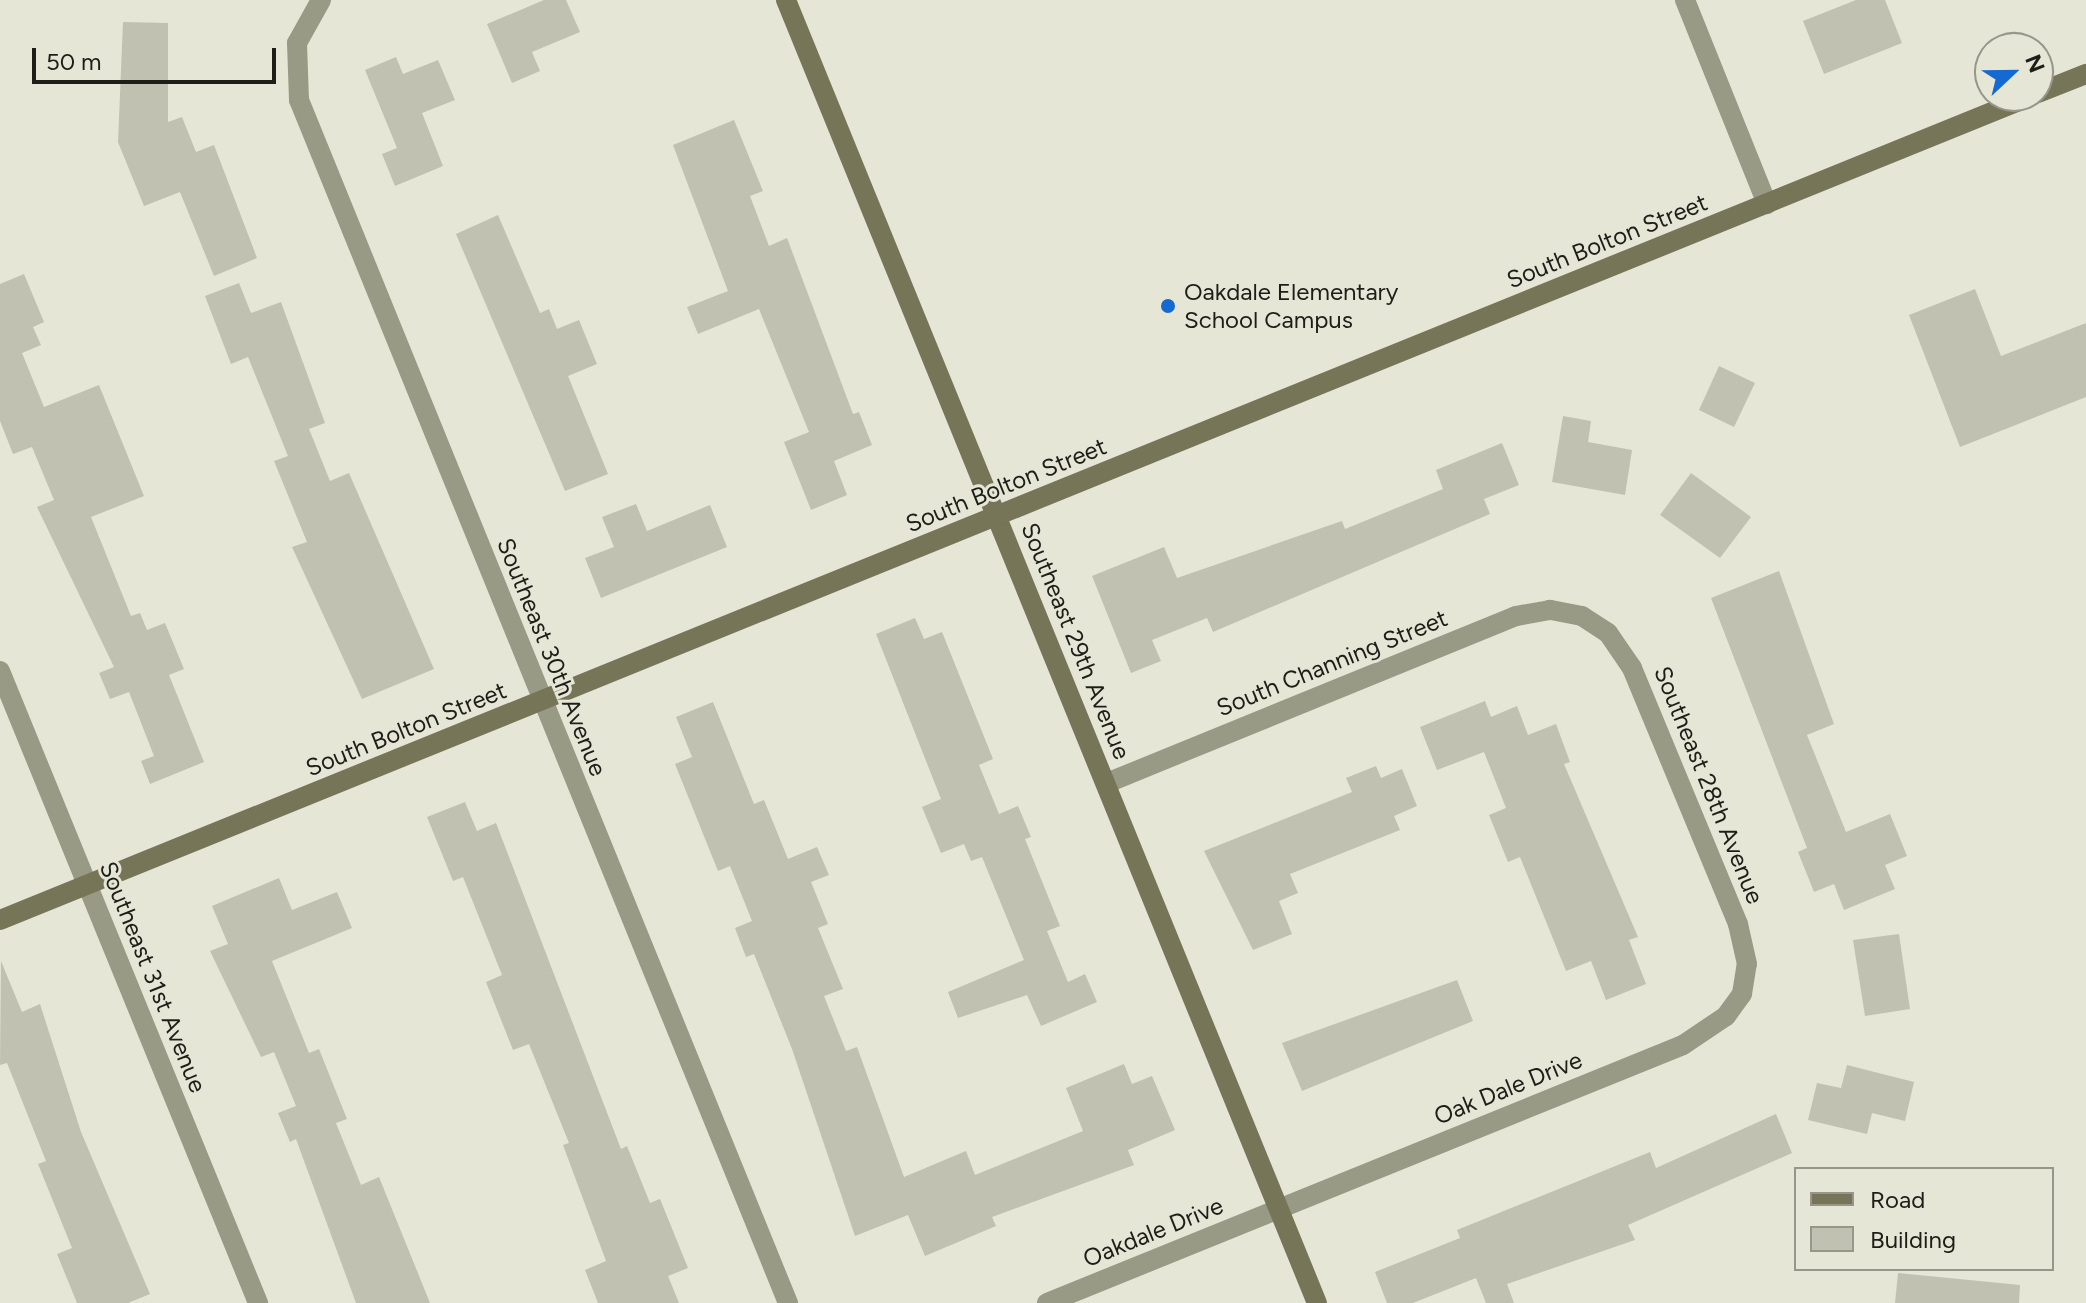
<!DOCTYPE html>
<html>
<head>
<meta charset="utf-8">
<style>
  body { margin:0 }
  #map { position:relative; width:2086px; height:1303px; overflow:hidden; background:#e6e6d7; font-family:Figtree,sans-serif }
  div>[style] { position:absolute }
  .building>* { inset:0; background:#c1c1b2 }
  .street>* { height:20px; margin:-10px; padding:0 10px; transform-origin:10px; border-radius:10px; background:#999a85 }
  .secondary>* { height:20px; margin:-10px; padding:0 10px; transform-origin:10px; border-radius:10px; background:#767557 }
  .dots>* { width:22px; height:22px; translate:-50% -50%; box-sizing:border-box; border:4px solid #e6e6d7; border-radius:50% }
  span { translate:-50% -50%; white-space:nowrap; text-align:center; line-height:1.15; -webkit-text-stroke:6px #e6e6d7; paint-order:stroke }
  .street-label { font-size:24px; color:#1e1e19 }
  .poi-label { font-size:24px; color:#1e1e19 }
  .left { translate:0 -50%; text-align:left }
  .legend { position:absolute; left:1794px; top:1167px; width:260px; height:104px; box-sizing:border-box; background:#e6e6d7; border:2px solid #96968b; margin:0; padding:10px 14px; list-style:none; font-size:24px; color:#1e1e19 }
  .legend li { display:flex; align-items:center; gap:16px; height:40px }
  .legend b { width:40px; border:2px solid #96968b }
  .north { position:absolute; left:1974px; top:32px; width:80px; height:80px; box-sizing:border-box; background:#e6e6d7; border:2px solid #96968b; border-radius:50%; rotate:68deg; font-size:22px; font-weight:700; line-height:32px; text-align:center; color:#1e1e19 }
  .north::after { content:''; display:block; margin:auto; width:28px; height:36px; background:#1469d3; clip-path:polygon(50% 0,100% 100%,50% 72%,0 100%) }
  .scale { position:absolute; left:32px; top:48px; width:244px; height:36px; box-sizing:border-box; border:4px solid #1e1e19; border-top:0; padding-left:10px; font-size:24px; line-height:28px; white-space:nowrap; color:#1e1e19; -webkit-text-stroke:6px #e6e6d7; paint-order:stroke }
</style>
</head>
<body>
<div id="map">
  <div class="building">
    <div style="clip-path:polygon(544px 0,566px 0,580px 32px,532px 52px,540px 71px,512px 83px,487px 24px)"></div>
    <div style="clip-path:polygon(1856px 0,1885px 0,1902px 43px,1824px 74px,1803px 21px)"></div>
    <div style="clip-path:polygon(123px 22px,168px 23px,168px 122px,182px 117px,196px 152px,214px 145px,257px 258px,214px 276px,180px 192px,144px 206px,118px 142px)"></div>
    <div style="clip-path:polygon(396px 57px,403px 74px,438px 60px,455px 100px,422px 113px,443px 166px,395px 186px,382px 154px,397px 148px,365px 70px)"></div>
    <div style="clip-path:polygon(734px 120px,763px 191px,750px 196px,769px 246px,787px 238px,853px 414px,859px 412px,872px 445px,834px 461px,847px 495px,811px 510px,784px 442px,809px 432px,759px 309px,698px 334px,687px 307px,728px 291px,673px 145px)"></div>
    <div style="clip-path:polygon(498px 215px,540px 313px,549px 309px,557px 329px,579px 320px,597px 364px,568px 376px,608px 474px,565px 491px,456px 234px)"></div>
    <div style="clip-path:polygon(24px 274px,44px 322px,33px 327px,41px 345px,22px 353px,44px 407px,99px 385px,144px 496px,91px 517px,131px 616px,140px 613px,147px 630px,165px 623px,184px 669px,169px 675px,204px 762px,150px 784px,141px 761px,154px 756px,129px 692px,110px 699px,99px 673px,114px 667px,37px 507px,54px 500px,32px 447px,13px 454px,0 421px,0 284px)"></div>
    <div style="clip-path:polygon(239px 283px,251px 313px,281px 302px,325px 423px,309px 429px,330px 481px,349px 473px,434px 669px,362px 699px,292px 547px,307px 542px,274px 461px,288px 456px,248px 357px,231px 364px,205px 296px)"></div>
    <div style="clip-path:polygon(1975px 289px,2001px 356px,2086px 323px,2086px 397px,1960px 447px,1909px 315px)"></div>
    <div style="clip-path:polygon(1719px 366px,1755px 383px,1734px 427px,1699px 410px)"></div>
    <div style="clip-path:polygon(1563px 416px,1591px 421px,1588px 442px,1632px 450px,1625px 495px,1552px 482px)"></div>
    <div style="clip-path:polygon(1502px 443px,1519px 485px,1484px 499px,1490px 514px,1213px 632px,1207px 618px,1152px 640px,1161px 661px,1131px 673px,1092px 576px,1164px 547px,1177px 578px,1342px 521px,1345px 529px,1443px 489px,1436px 470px)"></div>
    <div style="clip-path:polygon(1691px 473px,1751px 517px,1720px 558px,1660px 515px)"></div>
    <div style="clip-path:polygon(636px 504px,647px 531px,710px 505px,727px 547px,601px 598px,585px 558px,614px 547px,602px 517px)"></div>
    <div style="clip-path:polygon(1779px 571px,1834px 724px,1807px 735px,1846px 832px,1890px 814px,1907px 856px,1885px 865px,1895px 889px,1844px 910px,1834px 884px,1814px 892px,1798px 852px,1807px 848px,1711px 598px)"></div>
    <div style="clip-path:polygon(915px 618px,924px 639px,942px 632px,993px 759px,979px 765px,999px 814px,1018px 806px,1031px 837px,1025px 839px,1060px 926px,1047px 931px,1068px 982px,1085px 974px,1097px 1002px,1041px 1026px,1027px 995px,958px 1018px,948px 992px,1024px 960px,982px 857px,971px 861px,964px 844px,941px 853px,922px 807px,941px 799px,876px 634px)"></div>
    <div style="clip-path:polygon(1485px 701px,1491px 717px,1517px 706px,1528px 735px,1556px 724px,1570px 762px,1564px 764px,1638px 937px,1629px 940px,1646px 984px,1606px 1000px,1591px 961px,1566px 971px,1520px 857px,1508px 862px,1489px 815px,1506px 808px,1484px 752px,1437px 770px,1420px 727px)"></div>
    <div style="clip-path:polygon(713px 702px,754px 804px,764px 800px,788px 859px,817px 847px,829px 875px,811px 882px,828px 924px,818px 928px,843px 989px,824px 996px,846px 1051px,857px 1047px,904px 1177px,966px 1151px,975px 1175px,1083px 1131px,1066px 1088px,1124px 1064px,1132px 1084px,1152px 1076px,1175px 1130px,1128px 1150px,1134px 1165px,992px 1217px,996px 1226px,925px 1256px,908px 1215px,855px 1236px,792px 1049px,754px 954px,746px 957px,735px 928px,752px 921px,730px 866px,718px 871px,675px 764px,692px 757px,676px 717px)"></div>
    <div style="clip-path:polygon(1376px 766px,1381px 778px,1402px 769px,1417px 806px,1394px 816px,1400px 830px,1290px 874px,1298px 893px,1279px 901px,1292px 934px,1253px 950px,1204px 851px,1352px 792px,1346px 778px)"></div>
    <div style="clip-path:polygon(465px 802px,477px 831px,496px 823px,621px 1149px,627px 1146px,650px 1203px,660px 1199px,688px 1268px,668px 1276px,679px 1303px,598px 1303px,585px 1270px,606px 1261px,563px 1145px,569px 1143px,529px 1044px,513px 1050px,486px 982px,502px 975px,463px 877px,453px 881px,427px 817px)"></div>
    <div style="clip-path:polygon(279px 878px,292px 910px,337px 892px,352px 928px,272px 961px,309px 1053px,319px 1049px,347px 1119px,336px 1123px,361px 1185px,379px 1177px,430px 1303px,356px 1303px,296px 1139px,290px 1142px,278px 1113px,296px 1106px,274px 1052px,261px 1057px,210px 951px,228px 944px,212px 906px)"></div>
    <div style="clip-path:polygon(1899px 934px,1910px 1009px,1865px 1016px,1853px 940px)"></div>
    <div style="clip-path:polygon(1px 961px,22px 1012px,40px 1004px,81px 1132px,150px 1294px,128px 1303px,77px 1303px,57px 1254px,72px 1248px,38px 1164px,46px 1161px,7px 1063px,0 1065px)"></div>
    <div style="clip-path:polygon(1457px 980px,1473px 1021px,1302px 1091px,1282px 1043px)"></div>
    <div style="clip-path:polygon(1847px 1065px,1914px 1082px,1905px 1121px,1872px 1113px,1867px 1134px,1808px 1120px,1817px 1083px,1841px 1088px)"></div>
    <div style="clip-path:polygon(1776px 1114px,1792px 1153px,1628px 1225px,1635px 1240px,1507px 1284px,1514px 1303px,1486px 1303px,1476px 1278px,1413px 1303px,1387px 1303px,1375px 1272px,1460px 1238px,1457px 1230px,1650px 1152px,1656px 1168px)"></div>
    <div style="clip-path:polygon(1898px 1273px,2020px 1285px,2019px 1303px,1895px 1303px)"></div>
  </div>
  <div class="street">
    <div style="left:321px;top:0;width:49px;rotate:119.2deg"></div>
    <div style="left:297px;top:43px;width:57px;rotate:88deg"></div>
    <div style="left:299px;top:100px;width:1299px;rotate:67.88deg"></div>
    <div style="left:1685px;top:0;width:220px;rotate:68.1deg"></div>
    <div style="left:0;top:671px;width:683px;rotate:67.79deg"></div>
    <div style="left:1047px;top:1303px;width:686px;rotate:-22.08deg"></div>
    <div style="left:1683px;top:1045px;width:52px;rotate:-34deg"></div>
    <div style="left:1726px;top:1016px;width:27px;rotate:-54deg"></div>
    <div style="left:1742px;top:994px;width:30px;rotate:-81deg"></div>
    <div style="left:1747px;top:964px;width:41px;rotate:-102.7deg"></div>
    <div style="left:1738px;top:924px;width:277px;rotate:-112.5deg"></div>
    <div style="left:1632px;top:668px;width:42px;rotate:-124.4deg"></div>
    <div style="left:1608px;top:633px;width:31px;rotate:-147deg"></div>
    <div style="left:1582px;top:616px;width:33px;rotate:-169deg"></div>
    <div style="left:1550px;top:610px;width:35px;rotate:170deg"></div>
    <div style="left:1516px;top:616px;width:443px;rotate:157.8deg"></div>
  </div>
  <div class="secondary">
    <div style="left:786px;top:0;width:1407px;rotate:67.83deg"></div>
    <div style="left:2038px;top:93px;width:52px;rotate:-21.6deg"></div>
    <div style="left:0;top:920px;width:2192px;rotate:-22.08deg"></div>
  </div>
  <div class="dots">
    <div style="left:1168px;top:306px;background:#1469d3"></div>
  </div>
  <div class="street-label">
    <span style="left:1607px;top:241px;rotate:-22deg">South Bolton Street</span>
    <span style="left:1006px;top:485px;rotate:-22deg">South Bolton Street</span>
    <span style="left:1076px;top:641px;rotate:68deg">Southeast 29th Avenue</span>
    <span style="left:552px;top:657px;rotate:68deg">Southeast 30th Avenue</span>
    <span style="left:1332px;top:663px;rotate:-22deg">South Channing Street</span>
    <span style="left:406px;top:729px;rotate:-22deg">South Bolton Street</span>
    <span style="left:1709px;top:785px;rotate:68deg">Southeast 28th Avenue</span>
    <span style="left:153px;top:977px;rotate:68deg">Southeast 31st Avenue</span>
    <span style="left:1508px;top:1088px;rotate:-22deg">Oak Dale Drive</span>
    <span style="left:1153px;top:1232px;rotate:-22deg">Oakdale Drive</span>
  </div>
  <div class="poi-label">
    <span class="left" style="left:1184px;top:306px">Oakdale Elementary<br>School Campus</span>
  </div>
  <ul class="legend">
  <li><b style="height:10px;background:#767557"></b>Road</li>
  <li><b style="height:22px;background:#c1c1b2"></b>Building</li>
  </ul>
  <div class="north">N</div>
  <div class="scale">50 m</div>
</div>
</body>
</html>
